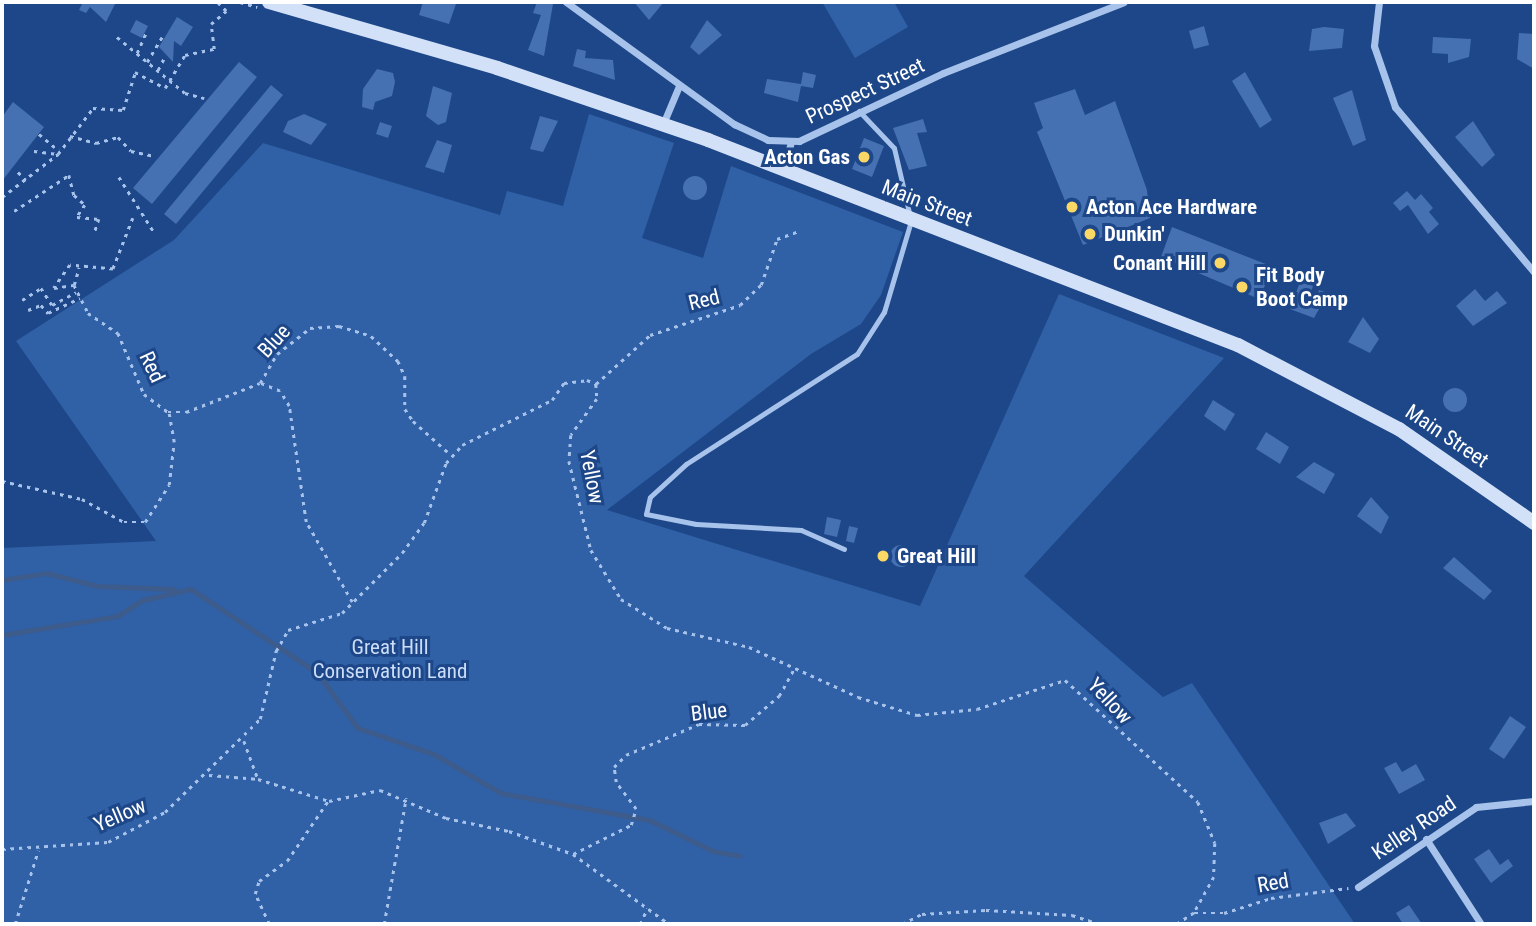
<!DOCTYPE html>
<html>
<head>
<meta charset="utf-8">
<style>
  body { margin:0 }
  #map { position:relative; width:1536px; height:926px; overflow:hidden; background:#1d4788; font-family:"Roboto Condensed",sans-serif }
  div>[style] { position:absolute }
  .green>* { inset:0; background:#3060a6 }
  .stream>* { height:4.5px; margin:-2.25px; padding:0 2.25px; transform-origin:2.25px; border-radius:2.25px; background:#3d5b8b }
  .building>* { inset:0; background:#4570b1 }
  .round { border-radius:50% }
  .path>* { height:2.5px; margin-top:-1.25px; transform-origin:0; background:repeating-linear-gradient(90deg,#a7c3eb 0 3.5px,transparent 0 8.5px) }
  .lane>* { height:5px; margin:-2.5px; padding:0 2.5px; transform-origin:2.5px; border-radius:2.5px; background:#a7c3eb }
  .street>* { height:7px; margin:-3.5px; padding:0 3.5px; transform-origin:3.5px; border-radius:3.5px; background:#a7c3eb }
  .secondary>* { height:14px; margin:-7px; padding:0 7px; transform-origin:7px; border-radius:7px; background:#d3e1f8 }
  .dots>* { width:19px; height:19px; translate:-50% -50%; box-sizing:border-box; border:4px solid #1d4788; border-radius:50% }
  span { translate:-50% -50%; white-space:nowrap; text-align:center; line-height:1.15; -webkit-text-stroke:6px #1d4788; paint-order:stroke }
  .street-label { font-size:21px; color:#fff }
  .poi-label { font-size:21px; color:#fff; font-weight:700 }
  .right { translate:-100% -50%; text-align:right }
  .left { translate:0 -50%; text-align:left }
  .park-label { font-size:21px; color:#ccdef8 }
  .frame { position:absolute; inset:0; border:4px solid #fff; pointer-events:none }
</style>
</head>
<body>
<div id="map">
  <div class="green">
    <div style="clip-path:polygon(822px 2px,894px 2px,908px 27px,855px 58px)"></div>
    <div style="clip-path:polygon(589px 114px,674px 143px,642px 238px,703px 258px,731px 166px,903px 232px,881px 295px,861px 324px,811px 354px,607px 510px,920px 606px,1059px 294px,1224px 358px,1024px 576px,1163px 697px,1192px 683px,1355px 924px,2px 924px,2px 548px,156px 541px,16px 341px,174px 240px,263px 143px,500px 215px,507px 191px,563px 206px)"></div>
  </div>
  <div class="stream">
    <div style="left:2px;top:580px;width:46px;rotate:-8.8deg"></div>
    <div style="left:47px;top:573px;width:53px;rotate:14.3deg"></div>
    <div style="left:98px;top:586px;width:76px;rotate:2.3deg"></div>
    <div style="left:2px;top:635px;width:118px;rotate:-9.3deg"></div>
    <div style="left:118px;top:616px;width:30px;rotate:-33deg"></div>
    <div style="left:143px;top:600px;width:49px;rotate:-12.9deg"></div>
    <div style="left:191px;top:589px;width:151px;rotate:33.4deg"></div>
    <div style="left:317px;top:672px;width:69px;rotate:53.8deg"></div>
    <div style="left:358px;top:728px;width:80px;rotate:18.9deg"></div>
    <div style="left:434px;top:754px;width:78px;rotate:30.2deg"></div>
    <div style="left:501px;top:793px;width:151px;rotate:10.3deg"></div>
    <div style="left:650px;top:820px;width:70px;rotate:26.2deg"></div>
    <div style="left:713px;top:851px;width:27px;rotate:10deg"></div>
  </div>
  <div class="building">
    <div style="clip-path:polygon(83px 2px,116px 2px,106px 22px,90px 7px,86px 13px,79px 10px)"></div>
    <div style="clip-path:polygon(423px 2px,456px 4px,449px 24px,419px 15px)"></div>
    <div style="clip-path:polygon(537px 2px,553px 4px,544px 56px,528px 50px,541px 15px,533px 13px)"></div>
    <div style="clip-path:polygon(634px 2px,664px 2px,649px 20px)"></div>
    <div style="clip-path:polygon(177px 17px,193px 27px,181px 46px,174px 41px,173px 62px,159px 47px)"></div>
    <div style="clip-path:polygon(136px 20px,148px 26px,142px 38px,130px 32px)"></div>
    <div style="clip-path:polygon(707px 20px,722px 35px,699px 55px,690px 47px)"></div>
    <div style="clip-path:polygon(1204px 26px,1209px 45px,1194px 49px,1189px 31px)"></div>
    <div style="clip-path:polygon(1324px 27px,1344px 29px,1342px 48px,1309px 51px,1312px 29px)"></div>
    <div style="clip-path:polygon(1519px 33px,1534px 34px,1534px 69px,1517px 59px)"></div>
    <div style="clip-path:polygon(1433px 37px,1471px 39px,1469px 57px,1448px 63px,1448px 54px,1432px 53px)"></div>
    <div style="clip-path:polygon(577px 49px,586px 51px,585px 58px,613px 60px,615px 80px,573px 66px)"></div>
    <div style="clip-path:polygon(239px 62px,257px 77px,152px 204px,133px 188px)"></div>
    <div style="clip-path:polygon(377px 69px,393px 73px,395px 82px,392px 96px,375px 102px,373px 110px,362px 107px,363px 89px)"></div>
    <div style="clip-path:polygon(803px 72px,816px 75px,813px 88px,801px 86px,798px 102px,764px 93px,767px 79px,801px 84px)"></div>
    <div style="clip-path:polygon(1245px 72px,1272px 120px,1260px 128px,1232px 81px)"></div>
    <div style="clip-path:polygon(271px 85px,283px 95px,176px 224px,164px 214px)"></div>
    <div style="clip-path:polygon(433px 86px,452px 93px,446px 122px,438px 125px,426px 116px)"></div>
    <div style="clip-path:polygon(1075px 89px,1085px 115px,1115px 101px,1147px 190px,1150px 218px,1083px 245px,1037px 132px,1043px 128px,1034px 103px)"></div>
    <div style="clip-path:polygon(1352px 90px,1366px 140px,1353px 146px,1333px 98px)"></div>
    <div style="clip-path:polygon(13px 102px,44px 127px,2px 181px,2px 117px)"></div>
    <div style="clip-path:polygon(304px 114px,327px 124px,311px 145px,283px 132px,288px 121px)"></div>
    <div style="clip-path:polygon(540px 116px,558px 121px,543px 152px,530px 149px)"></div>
    <div style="clip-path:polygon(923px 119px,927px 132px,917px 133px,927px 166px,909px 170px,893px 128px)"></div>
    <div style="clip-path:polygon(1473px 121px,1495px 155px,1482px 167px,1455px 137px)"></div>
    <div style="clip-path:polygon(380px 122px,392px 126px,388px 138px,376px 134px)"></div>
    <div style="clip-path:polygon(864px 138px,884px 146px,872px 177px,852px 169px)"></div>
    <div style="clip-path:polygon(437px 140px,452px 145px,444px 173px,425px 167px)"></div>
    <div class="round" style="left:683px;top:176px;width:24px;height:24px"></div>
    <div style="clip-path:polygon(1407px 191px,1415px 200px,1421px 194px,1433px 208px,1429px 212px,1439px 224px,1428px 234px,1408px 205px,1400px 211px,1393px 203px)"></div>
    <div style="clip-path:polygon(1172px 227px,1273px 267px,1259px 299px,1161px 257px)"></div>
    <div style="clip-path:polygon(1300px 282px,1313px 286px,1309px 297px,1315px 299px,1319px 290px,1328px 293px,1314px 318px,1290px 309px)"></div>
    <div style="clip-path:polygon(1475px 289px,1485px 301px,1497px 291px,1507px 303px,1473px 326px,1456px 306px)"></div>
    <div style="clip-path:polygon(1363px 317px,1379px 339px,1370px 353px,1348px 342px)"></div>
    <div class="round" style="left:1443px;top:388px;width:24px;height:24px"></div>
    <div style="clip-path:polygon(1213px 400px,1235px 414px,1225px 431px,1204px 416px)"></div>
    <div style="clip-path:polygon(1266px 432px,1289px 447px,1280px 464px,1256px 449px)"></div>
    <div style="clip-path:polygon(1314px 462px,1335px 474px,1324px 494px,1296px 477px)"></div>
    <div style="clip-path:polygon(1371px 497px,1389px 517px,1381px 534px,1357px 516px)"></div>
    <div style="clip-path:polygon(827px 517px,841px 520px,837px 537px,824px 534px)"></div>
    <div style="clip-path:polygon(849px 526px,858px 528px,854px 543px,846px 541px)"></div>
    <div class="round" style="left:890px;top:545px;width:22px;height:22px"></div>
    <div style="clip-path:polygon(1454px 557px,1492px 591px,1484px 600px,1443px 568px)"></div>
    <div style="clip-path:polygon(1510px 716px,1526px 727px,1504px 759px,1489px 749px)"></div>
    <div style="clip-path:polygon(1396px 762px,1402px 772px,1416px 764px,1425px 780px,1399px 794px,1384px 768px)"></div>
    <div style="clip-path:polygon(1346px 813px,1356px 826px,1328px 844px,1319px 823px)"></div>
    <div style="clip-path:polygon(1489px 849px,1500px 865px,1508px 859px,1513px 866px,1491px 883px,1474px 859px)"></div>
    <div style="clip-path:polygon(1409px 905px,1422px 924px,1403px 924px,1396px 913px)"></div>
  </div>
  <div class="path">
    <div style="left:240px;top:2px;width:18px;rotate:16deg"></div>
    <div style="left:117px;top:37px;width:88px;rotate:39.5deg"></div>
    <div style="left:185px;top:93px;width:20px;rotate:15deg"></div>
    <div style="left:137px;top:53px;width:24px;rotate:-66deg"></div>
    <div style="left:147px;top:62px;width:29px;rotate:-59deg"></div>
    <div style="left:158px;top:70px;width:13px;rotate:-63deg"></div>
    <div style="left:39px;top:134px;width:26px;rotate:40deg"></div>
    <div style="left:70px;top:136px;width:27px;rotate:15deg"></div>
    <div style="left:96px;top:143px;width:23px;rotate:-15deg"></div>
    <div style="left:118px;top:137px;width:19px;rotate:47deg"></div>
    <div style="left:131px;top:151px;width:24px;rotate:12deg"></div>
    <div style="left:34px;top:151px;width:24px;rotate:7deg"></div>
    <div style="left:18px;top:172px;width:11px;rotate:45deg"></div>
    <div style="left:119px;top:177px;width:65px;rotate:57.5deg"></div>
    <div style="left:2px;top:197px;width:71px;rotate:-37.5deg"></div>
    <div style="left:58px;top:154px;width:58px;rotate:-52.7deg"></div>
    <div style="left:93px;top:108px;width:30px;rotate:4deg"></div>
    <div style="left:123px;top:110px;width:40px;rotate:-72deg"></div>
    <div style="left:135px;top:72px;width:34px;rotate:28deg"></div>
    <div style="left:165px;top:88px;width:39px;rotate:-59deg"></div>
    <div style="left:185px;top:55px;width:30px;rotate:-12deg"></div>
    <div style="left:214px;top:49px;width:25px;rotate:-97deg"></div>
    <div style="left:211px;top:24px;width:20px;rotate:-41deg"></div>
    <div style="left:226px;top:11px;width:13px;rotate:-135deg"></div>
    <div style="left:14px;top:211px;width:66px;rotate:-33.2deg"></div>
    <div style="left:69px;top:175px;width:21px;rotate:76deg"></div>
    <div style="left:74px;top:195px;width:15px;rotate:42deg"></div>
    <div style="left:85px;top:205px;width:14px;rotate:124deg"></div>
    <div style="left:77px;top:217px;width:22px;rotate:5deg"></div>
    <div style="left:99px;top:219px;width:13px;rotate:108deg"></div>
    <div style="left:133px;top:218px;width:55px;rotate:111.4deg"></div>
    <div style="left:113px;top:269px;width:43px;rotate:-174.7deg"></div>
    <div style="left:70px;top:265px;width:28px;rotate:125deg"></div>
    <div style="left:54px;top:288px;width:20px;rotate:-9deg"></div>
    <div style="left:74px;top:285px;width:31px;rotate:63deg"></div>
    <div style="left:88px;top:313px;width:36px;rotate:34deg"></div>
    <div style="left:118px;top:333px;width:66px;rotate:66.9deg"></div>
    <div style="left:144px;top:394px;width:30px;rotate:37deg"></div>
    <div style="left:168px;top:412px;width:18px"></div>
    <div style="left:186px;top:412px;width:79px;rotate:-21.4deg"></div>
    <div style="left:74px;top:285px;width:18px;rotate:-74deg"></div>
    <div style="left:22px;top:300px;width:22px;rotate:-32deg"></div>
    <div style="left:41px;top:288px;width:20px;rotate:57deg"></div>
    <div style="left:52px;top:305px;width:27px;rotate:-28deg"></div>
    <div style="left:28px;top:310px;width:14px;rotate:-21deg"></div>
    <div style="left:41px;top:305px;width:11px;rotate:49deg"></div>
    <div style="left:48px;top:313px;width:35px;rotate:-25deg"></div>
    <div style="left:596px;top:384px;width:73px;rotate:-42.2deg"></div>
    <div style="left:650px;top:335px;width:95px;rotate:-18.4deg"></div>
    <div style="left:740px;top:305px;width:29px;rotate:-44deg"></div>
    <div style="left:761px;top:285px;width:49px;rotate:-70.8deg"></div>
    <div style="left:777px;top:239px;width:23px;rotate:-20deg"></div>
    <div style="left:2px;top:481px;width:82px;rotate:12.7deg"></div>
    <div style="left:82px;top:499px;width:48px;rotate:28.7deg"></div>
    <div style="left:124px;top:522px;width:21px"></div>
    <div style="left:145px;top:522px;width:44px;rotate:-57deg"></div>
    <div style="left:169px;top:485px;width:43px;rotate:-83.4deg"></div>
    <div style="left:174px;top:442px;width:29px;rotate:-100deg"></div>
    <div style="left:352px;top:602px;width:92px;rotate:-119.9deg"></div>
    <div style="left:306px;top:522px;width:117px;rotate:-98.3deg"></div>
    <div style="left:289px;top:406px;width:17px;rotate:-121deg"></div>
    <div style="left:280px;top:391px;width:22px;rotate:-158deg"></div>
    <div style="left:260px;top:383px;width:34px;rotate:-60deg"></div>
    <div style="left:277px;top:354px;width:42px;rotate:-38.2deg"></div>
    <div style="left:310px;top:328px;width:29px;rotate:-4deg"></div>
    <div style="left:339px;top:326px;width:34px;rotate:17deg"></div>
    <div style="left:371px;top:336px;width:37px;rotate:43deg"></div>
    <div style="left:398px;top:361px;width:17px;rotate:65deg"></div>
    <div style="left:405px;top:376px;width:33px;rotate:90deg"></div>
    <div style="left:405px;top:409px;width:14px;rotate:56deg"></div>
    <div style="left:413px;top:421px;width:51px;rotate:41.8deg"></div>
    <div style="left:244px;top:741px;width:40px;rotate:69.8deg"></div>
    <div style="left:209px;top:775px;width:49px;rotate:4.7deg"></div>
    <div style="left:258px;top:779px;width:74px;rotate:17.2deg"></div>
    <div style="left:329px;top:801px;width:52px;rotate:-12.2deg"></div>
    <div style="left:380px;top:790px;width:72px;rotate:23deg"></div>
    <div style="left:446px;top:818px;width:64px;rotate:11.7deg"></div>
    <div style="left:509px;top:831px;width:68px;rotate:19.8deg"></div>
    <div style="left:573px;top:854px;width:119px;rotate:36.1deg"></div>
    <div style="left:2px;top:849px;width:106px;rotate:-3.8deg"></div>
    <div style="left:108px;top:842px;width:64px;rotate:-27.8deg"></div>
    <div style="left:165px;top:812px;width:133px;rotate:-44.4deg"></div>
    <div style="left:260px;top:719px;width:70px;rotate:-76.8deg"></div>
    <div style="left:276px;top:651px;width:24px;rotate:-60deg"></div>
    <div style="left:288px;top:630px;width:57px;rotate:-17.5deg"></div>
    <div style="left:342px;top:613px;width:85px;rotate:-45deg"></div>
    <div style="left:402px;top:553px;width:37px;rotate:-54deg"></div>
    <div style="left:424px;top:523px;width:64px;rotate:-69.9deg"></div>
    <div style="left:446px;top:463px;width:24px;rotate:-48deg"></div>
    <div style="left:462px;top:445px;width:101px;rotate:-26.6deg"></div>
    <div style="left:552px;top:400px;width:21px;rotate:-55deg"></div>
    <div style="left:564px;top:383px;width:23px;rotate:-7deg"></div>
    <div style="left:587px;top:380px;width:10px;rotate:24deg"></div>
    <div style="left:596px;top:384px;width:15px;rotate:86deg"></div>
    <div style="left:597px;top:399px;width:44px;rotate:125.8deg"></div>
    <div style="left:571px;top:435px;width:26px;rotate:94deg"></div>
    <div style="left:569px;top:461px;width:92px;rotate:76.1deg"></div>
    <div style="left:591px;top:550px;width:57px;rotate:58.5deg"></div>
    <div style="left:621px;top:599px;width:54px;rotate:32.2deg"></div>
    <div style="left:667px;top:628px;width:84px;rotate:13deg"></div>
    <div style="left:749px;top:647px;width:120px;rotate:24.6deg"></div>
    <div style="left:858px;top:697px;width:62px;rotate:17deg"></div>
    <div style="left:917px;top:715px;width:60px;rotate:-5.7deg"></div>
    <div style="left:977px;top:709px;width:93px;rotate:-18.2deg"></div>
    <div style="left:1065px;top:680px;width:180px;rotate:42.5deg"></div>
    <div style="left:1198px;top:802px;width:44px;rotate:67.5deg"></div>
    <div style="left:1215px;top:843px;width:34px;rotate:92deg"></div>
    <div style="left:1214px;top:877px;width:41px;rotate:119.1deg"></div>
    <div style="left:1194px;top:913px;width:20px;rotate:147deg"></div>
    <div style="left:573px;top:854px;width:65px;rotate:-26.6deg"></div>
    <div style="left:631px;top:825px;width:17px;rotate:-73deg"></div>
    <div style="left:636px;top:809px;width:34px;rotate:-127deg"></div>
    <div style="left:616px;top:782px;width:15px;rotate:-98deg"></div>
    <div style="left:614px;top:767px;width:17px;rotate:-45deg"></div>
    <div style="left:626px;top:755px;width:79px;rotate:-23deg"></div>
    <div style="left:699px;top:724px;width:46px;rotate:1.2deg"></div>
    <div style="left:745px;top:725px;width:45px;rotate:-40.5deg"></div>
    <div style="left:779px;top:696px;width:33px;rotate:-61deg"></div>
    <div style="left:1194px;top:913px;width:30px"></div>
    <div style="left:1224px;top:913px;width:49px;rotate:-17.7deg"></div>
    <div style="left:1271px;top:898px;width:78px;rotate:-7.4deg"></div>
    <div style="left:15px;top:924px;width:77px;rotate:-72.5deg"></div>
    <div style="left:269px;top:924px;width:33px;rotate:-115deg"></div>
    <div style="left:255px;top:894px;width:14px;rotate:-73deg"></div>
    <div style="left:259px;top:881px;width:34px;rotate:-36deg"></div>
    <div style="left:287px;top:861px;width:73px;rotate:-55.7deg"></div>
    <div style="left:384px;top:924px;width:128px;rotate:-80.1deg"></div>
    <div style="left:640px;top:924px;width:17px;rotate:-65deg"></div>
    <div style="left:902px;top:924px;width:22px;rotate:-27deg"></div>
    <div style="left:922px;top:914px;width:64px;rotate:-3.6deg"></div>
    <div style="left:986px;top:910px;width:86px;rotate:3.3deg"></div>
    <div style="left:1072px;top:915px;width:29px;rotate:18deg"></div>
  </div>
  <div class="lane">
    <div style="left:844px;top:549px;width:47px;rotate:-156.2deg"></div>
    <div style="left:801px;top:530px;width:105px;rotate:-176.7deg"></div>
    <div style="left:696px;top:524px;width:51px;rotate:-168.7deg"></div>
    <div style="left:646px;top:514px;width:17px;rotate:-77deg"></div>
    <div style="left:650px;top:497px;width:49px;rotate:-42.5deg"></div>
    <div style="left:686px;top:464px;width:203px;rotate:-32.8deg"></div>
    <div style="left:857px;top:354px;width:50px;rotate:-57.3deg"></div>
    <div style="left:884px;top:312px;width:95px;rotate:-73.5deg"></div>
    <div style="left:911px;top:221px;width:75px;rotate:-103.1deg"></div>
    <div style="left:894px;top:148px;width:51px;rotate:-133.4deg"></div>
  </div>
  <div class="street">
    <div style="left:566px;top:2px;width:208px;rotate:36deg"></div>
    <div style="left:734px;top:124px;width:38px;rotate:25deg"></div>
    <div style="left:768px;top:140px;width:31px;rotate:2deg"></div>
    <div style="left:799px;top:141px;width:159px;rotate:-25.3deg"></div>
    <div style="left:943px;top:73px;width:194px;rotate:-21.4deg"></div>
    <div style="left:1379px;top:2px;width:44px;rotate:96.5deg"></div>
    <div style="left:1374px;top:46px;width:65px;rotate:71deg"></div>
    <div style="left:1395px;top:107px;width:216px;rotate:49.9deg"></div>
    <div style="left:663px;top:124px;width:41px;rotate:-67.2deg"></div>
    <div style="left:784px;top:168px;width:28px;rotate:-75deg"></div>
    <div style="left:1426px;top:839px;width:101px;rotate:57.1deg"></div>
    <div style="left:1358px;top:887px;width:143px;rotate:-34.1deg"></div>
    <div style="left:1476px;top:807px;width:58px;rotate:-5.9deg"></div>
  </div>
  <div class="secondary">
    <div style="left:269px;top:2px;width:237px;rotate:16.1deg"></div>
    <div style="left:497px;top:68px;width:223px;rotate:18.8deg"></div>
    <div style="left:708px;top:140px;width:568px;rotate:21.15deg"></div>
    <div style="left:1238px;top:345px;width:182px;rotate:27.6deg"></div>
    <div style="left:1399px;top:429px;width:165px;rotate:34.8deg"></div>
  </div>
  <div class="dots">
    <div style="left:864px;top:157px;background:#fbd765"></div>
    <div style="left:1072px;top:207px;background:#fbd765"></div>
    <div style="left:1090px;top:234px;background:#fbd765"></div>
    <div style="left:1220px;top:263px;background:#fbd765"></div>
    <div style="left:1242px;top:287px;background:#fbd765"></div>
    <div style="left:883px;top:556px;background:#fbd765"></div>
  </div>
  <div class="street-label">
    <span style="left:865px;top:91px;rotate:-25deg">Prospect Street</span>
    <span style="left:927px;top:203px;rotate:21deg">Main Street</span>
    <span style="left:704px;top:300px;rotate:-14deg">Red</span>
    <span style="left:274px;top:341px;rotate:-48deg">Blue</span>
    <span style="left:152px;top:367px;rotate:65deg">Red</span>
    <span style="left:1447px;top:436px;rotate:34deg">Main Street</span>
    <span style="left:592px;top:477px;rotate:79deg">Yellow</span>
    <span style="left:1110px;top:701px;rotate:47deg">Yellow</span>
    <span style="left:709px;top:712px;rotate:-7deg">Blue</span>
    <span style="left:120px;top:815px;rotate:-23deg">Yellow</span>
    <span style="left:1414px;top:828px;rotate:-34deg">Kelley Road</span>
    <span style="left:1273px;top:883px;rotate:-10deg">Red</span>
  </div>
  <div class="poi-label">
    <span class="right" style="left:850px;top:157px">Acton Gas</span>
    <span class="left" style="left:1086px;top:207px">Acton Ace Hardware</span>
    <span class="left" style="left:1104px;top:234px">Dunkin'</span>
    <span class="right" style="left:1206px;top:263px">Conant Hill</span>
    <span class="left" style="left:1256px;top:287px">Fit Body<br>Boot Camp</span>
    <span class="left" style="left:897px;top:556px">Great Hill</span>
  </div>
  <div class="park-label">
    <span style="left:390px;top:659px">Great Hill<br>Conservation Land</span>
  </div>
  <div class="frame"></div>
</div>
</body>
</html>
